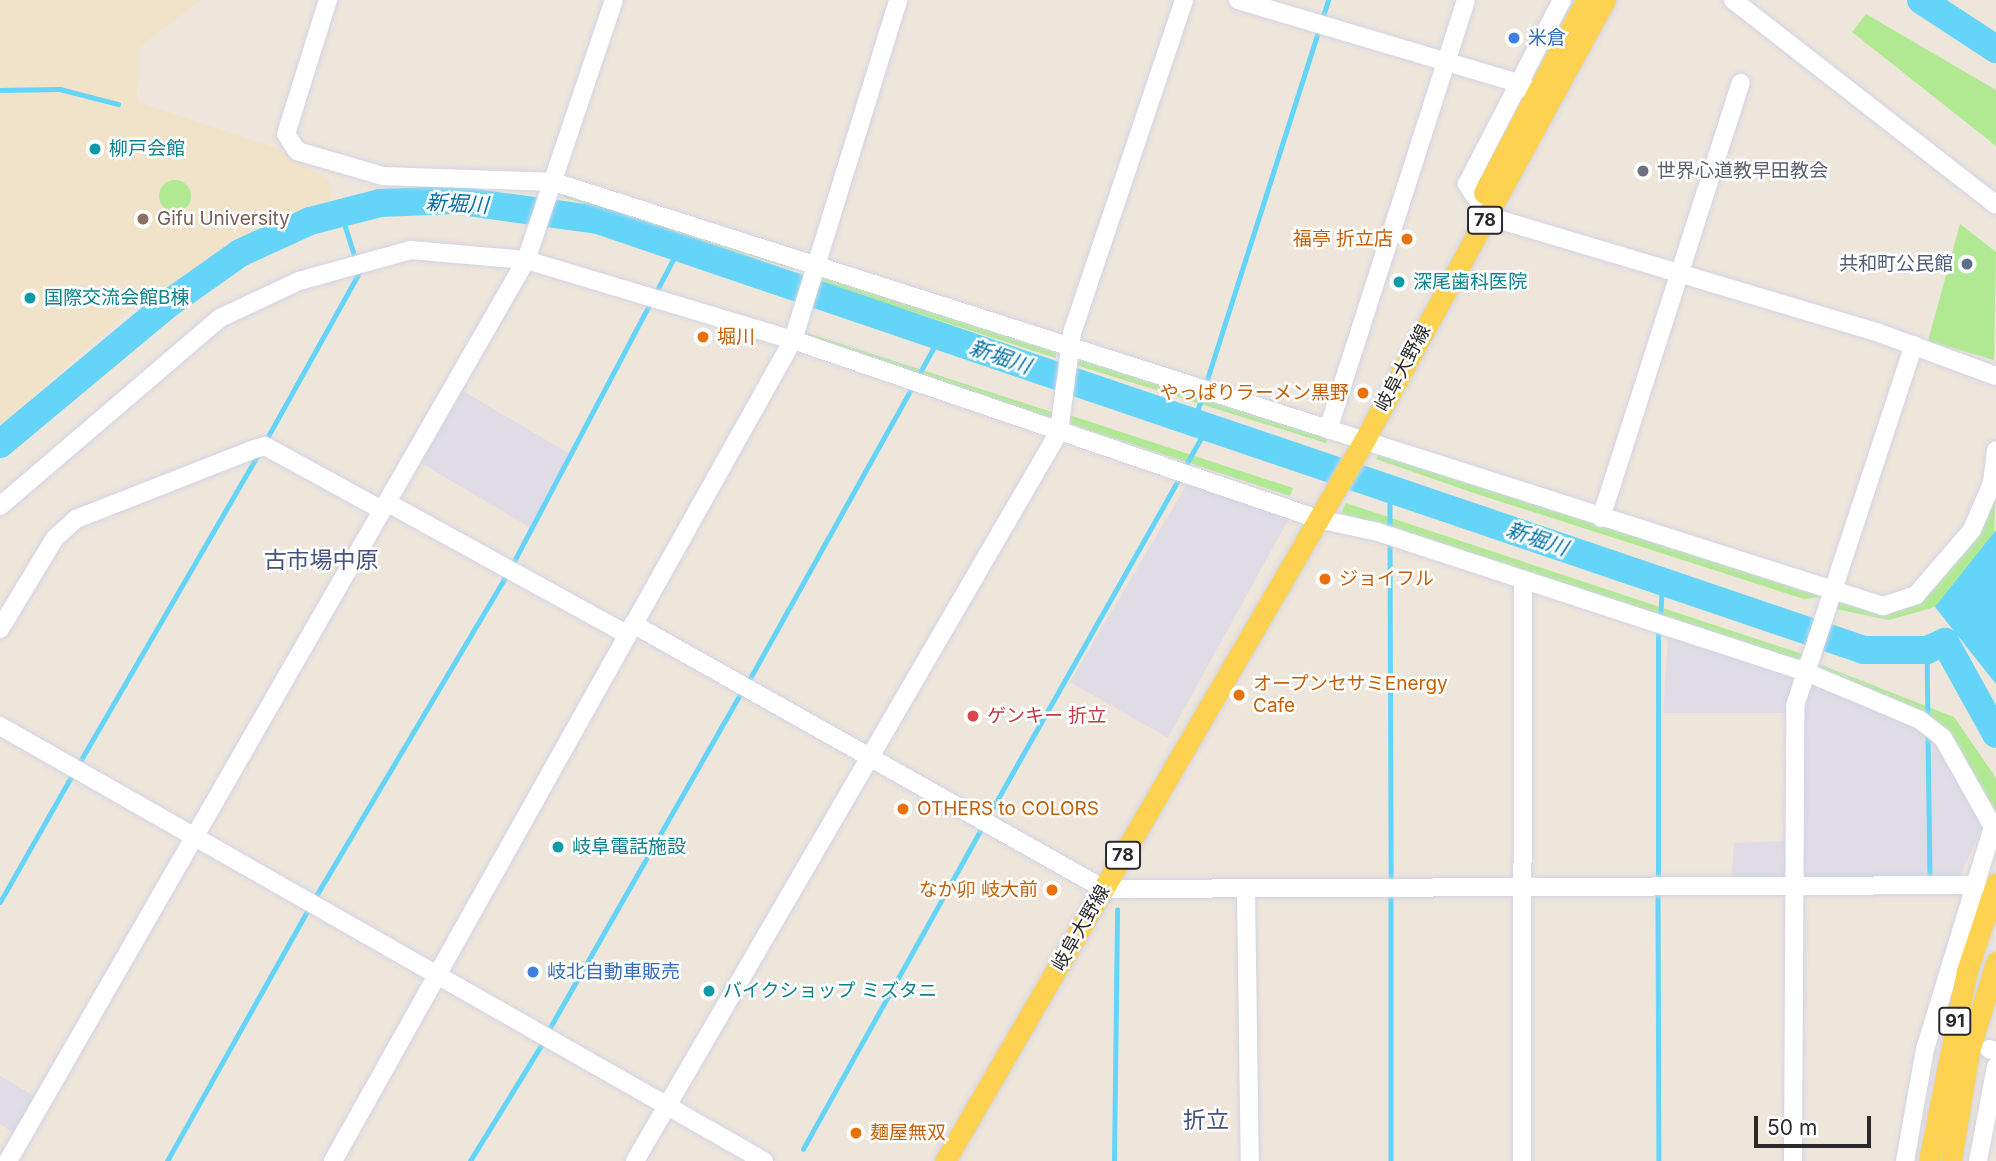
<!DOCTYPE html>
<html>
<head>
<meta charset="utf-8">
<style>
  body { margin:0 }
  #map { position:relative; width:1996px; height:1161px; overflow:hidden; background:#eee5db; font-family:Inter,"Noto Sans JP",sans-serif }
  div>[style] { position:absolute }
  .industrial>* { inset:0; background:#dfdce5 }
  .education>* { inset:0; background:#f1e3c9 }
  .green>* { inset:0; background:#b1e992 }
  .round { border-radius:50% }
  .water>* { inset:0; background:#64d4f9 }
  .stream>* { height:4.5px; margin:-2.25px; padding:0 2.25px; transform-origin:2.25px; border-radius:2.25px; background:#64d4f9 }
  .river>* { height:28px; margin:-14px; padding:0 14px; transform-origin:14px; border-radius:14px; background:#64d4f9 }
  .roads { filter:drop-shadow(0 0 2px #d0d4e5) drop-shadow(0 0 2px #d0d4e5) }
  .minor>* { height:18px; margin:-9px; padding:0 9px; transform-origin:9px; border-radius:9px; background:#fff }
  .major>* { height:21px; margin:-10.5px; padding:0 10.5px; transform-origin:10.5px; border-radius:10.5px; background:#fdd251 }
  .dots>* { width:19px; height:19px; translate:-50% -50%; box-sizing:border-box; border:4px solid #fff; border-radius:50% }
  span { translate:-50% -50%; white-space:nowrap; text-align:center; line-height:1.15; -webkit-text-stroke:5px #fff; paint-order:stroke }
  .shield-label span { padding:2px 5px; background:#fff; border:2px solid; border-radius:5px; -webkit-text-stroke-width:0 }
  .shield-label { font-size:18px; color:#2a2a2a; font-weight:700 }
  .shop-label { font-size:19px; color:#366cbe }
  .left { translate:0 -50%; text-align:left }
  .culture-label { font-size:19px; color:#0d838f }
  .worship-label { font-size:19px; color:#5b616d }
  .education-label { font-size:19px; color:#785e54 }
  .food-label { font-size:19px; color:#c56008 }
  .right { translate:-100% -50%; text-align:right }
  .service-label { font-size:19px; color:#4e5e75 }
  .street-label { font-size:19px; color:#2a2a2a }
  .health-label { font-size:19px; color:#be3a42 }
  .water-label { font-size:21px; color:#0171a8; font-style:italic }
  .quarter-label { font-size:23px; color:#46527f }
  .scale { position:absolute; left:1754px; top:1116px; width:117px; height:32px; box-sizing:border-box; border:4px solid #2a2a2a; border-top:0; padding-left:9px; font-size:21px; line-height:24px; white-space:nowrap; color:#2a2a2a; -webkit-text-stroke:5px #fff; paint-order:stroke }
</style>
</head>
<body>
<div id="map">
  <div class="industrial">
    <div style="clip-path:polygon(463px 391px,573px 456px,531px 528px,421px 463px)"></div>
    <div style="clip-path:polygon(1190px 479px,1292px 513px,1168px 738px,1070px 682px)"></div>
    <div style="clip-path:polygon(1668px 636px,1790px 674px,1917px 727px,1938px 748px,1984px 824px,1959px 878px,1731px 882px,1734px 843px,1786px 841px,1802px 713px,1663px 713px)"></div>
    <div style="clip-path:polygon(0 1076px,39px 1099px,19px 1136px,0 1124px)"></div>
  </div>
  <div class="education">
    <div style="clip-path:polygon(0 0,201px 0,139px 47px,137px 102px,274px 147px,329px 181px,332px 199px,250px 232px,129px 311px,0 426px)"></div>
  </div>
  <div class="green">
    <div style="clip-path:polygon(1866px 14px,1996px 90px,1996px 146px,1852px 32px)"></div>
    <div class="round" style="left:159px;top:180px;width:32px;height:32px"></div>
    <div style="clip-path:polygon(565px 193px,795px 265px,795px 270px,563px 197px)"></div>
    <div style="clip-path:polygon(1960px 224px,1996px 252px,1994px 360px,1928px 341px)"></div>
    <div style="clip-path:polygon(821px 275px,1056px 349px,1056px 358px,816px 281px)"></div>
    <div style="clip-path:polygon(804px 332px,1052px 412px,1050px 421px,804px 341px)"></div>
    <div style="clip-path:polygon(1081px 358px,1329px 434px,1326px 443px,1076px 365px)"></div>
    <div style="clip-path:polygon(1066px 414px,1293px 488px,1290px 496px,1064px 422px)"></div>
    <div style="clip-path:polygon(1381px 450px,1821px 597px,1804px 599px,1474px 493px,1376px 459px)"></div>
    <div style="clip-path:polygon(1996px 485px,1994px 535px,1935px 607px,1889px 620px,1836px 609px,1840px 601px,1900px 608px)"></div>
    <div style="clip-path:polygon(1346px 503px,1805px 655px,1795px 661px,1341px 513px)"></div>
    <div style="clip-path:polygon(1816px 663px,1954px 717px,1996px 778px,1996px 811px,1949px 731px,1815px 669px)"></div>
  </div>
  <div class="water">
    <div style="clip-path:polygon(1996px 530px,1996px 684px,1935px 607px)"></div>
  </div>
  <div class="stream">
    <div style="left:1322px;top:19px;width:20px;rotate:-72deg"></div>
    <div style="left:0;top:90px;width:60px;rotate:-1deg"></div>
    <div style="left:60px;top:89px;width:60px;rotate:14.5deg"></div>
    <div style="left:341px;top:213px;width:49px;rotate:72.3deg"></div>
    <div style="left:655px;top:294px;width:52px;rotate:-62.4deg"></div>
    <div style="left:918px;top:376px;width:43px;rotate:-61.1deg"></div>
    <div style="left:1205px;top:386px;width:376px;rotate:-72.3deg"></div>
    <div style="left:1193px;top:424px;width:32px;rotate:-72deg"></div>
    <div style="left:266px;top:440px;width:193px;rotate:-60.9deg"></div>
    <div style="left:1183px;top:470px;width:47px;rotate:-60.7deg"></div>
    <div style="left:1390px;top:491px;width:39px;rotate:90deg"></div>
    <div style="left:1390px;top:542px;width:342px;rotate:89.8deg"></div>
    <div style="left:511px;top:567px;width:300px;rotate:-62.2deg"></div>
    <div style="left:1660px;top:621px;width:39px;rotate:-87deg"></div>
    <div style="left:1927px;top:650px;width:68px;rotate:89.2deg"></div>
    <div style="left:748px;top:682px;width:338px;rotate:-60.9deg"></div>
    <div style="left:1928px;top:734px;width:149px;rotate:89.2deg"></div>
    <div style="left:78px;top:765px;width:359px;rotate:-59.9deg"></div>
    <div style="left:987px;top:818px;width:390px;rotate:-60.5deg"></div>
    <div style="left:1658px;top:884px;width:254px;rotate:-90deg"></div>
    <div style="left:1391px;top:892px;width:269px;rotate:90deg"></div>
    <div style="left:1658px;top:892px;width:269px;rotate:89.8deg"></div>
    <div style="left:313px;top:901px;width:380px;rotate:-59.3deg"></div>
    <div style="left:0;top:902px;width:150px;rotate:-60.4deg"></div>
    <div style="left:548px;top:1031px;width:394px;rotate:-60.3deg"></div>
    <div style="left:803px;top:1149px;width:371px;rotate:-60.9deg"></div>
    <div style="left:167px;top:1161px;width:290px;rotate:-60.7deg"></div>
    <div style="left:470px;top:1161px;width:143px;rotate:-58.4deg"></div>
    <div style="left:1114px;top:1161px;width:251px;rotate:-89.3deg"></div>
  </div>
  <div class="river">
    <div style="left:1921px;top:0;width:90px;rotate:33.2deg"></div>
    <div style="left:0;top:444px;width:219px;rotate:-39.8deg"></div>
    <div style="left:168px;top:304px;width:88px;rotate:-35.3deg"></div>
    <div style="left:240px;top:253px;width:77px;rotate:-24.6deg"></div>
    <div style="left:310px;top:221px;width:72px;rotate:-14.4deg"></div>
    <div style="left:380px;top:203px;width:74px;rotate:-2.3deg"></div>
    <div style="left:454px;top:200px;width:145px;rotate:7.9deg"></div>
    <div style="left:598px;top:220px;width:1337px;rotate:18.76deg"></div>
    <div style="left:1864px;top:650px;width:63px"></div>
    <div style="left:1927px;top:650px;width:20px;rotate:-24deg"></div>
    <div style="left:1945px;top:642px;width:105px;rotate:61deg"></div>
  </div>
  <div class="roads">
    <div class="minor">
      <div style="left:328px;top:0;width:140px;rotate:107.4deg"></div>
      <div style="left:286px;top:134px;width:20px;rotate:57deg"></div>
      <div style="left:297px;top:151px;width:90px;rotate:16.2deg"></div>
      <div style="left:383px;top:176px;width:171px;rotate:2deg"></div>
      <div style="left:554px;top:182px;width:812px;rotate:17.7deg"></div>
      <div style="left:1238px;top:0;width:295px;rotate:16.5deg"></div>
      <div style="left:1521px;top:84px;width:29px;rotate:35deg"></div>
      <div style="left:1466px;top:0;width:451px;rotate:107.8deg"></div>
      <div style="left:1328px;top:429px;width:583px;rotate:17.69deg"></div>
      <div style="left:1883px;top:606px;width:35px;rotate:-18deg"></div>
      <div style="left:1916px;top:595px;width:86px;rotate:-49.3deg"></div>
      <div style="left:1972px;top:530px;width:51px;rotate:-66.9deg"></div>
      <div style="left:1992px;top:483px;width:33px;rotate:-83deg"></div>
      <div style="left:1733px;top:0;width:333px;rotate:37.9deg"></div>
      <div style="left:1479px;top:202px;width:22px;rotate:-124deg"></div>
      <div style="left:1467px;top:184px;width:207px;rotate:-62.7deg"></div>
      <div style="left:1487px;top:216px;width:409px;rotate:16.6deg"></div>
      <div style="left:1879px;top:333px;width:125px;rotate:20.2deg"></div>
      <div style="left:388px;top:503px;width:272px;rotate:28.8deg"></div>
      <div style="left:0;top:506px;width:289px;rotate:-40.5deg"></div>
      <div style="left:220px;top:318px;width:87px;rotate:-25.1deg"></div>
      <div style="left:299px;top:281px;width:116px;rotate:-15.5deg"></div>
      <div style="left:411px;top:250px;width:115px;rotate:5deg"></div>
      <div style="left:526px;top:260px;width:279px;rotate:16.7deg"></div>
      <div style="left:793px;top:340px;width:555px;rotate:18.83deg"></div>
      <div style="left:1318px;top:519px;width:61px;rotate:12.2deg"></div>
      <div style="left:1378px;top:532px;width:450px;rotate:18.1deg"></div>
      <div style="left:1806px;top:672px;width:124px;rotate:22.8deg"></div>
      <div style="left:1920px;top:720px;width:29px;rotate:38deg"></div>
      <div style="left:1943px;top:738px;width:102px;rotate:60.7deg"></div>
      <div style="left:1993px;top:827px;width:232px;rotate:107deg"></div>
      <div style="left:1925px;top:1049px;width:114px;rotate:100.1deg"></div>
      <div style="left:1601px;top:518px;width:457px;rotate:-72.2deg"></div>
      <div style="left:633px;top:624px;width:540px;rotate:29.36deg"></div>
      <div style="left:1104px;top:889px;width:875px;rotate:-0.26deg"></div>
      <div style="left:0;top:629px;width:106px;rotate:-58.9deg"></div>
      <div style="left:55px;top:538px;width:28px;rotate:-42deg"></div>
      <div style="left:76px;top:519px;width:192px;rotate:-21.4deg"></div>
      <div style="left:255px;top:449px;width:10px;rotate:-17deg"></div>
      <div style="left:265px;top:446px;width:133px;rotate:28.7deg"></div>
      <div style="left:0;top:726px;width:879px;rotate:29.66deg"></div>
      <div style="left:1246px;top:891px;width:270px;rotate:89.2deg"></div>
      <div style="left:1989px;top:1049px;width:7px;rotate:16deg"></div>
      <div style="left:8px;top:1161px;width:1039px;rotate:-60.1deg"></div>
      <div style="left:526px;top:260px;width:274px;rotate:-71.3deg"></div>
      <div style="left:333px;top:1161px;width:941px;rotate:-60.74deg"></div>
      <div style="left:793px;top:340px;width:356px;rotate:-72.8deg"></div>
      <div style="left:635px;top:1161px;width:843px;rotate:-59.82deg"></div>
      <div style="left:1059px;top:432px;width:100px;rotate:-82.5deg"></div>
      <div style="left:1072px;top:333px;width:351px;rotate:-71.4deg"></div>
      <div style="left:1522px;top:1161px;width:581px;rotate:-89.9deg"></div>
      <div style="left:1793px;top:1161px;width:455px;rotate:-89.7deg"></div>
      <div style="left:1795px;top:706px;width:380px;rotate:-71.8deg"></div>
      <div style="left:1978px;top:1161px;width:96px;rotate:-79.2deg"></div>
    </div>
    <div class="major">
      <div style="left:1484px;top:193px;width:218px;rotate:-62.1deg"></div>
      <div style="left:945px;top:1161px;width:835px;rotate:-59.81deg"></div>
      <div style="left:1365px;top:439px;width:500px;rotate:-61.33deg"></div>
      <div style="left:1929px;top:1161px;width:194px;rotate:-78.7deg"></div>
      <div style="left:1967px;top:971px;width:92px;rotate:-71.6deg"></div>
      <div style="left:1951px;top:1161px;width:111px;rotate:-80.7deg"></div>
      <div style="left:1969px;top:1051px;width:93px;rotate:-73.1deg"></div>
    </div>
  </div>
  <div class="dots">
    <div style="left:1514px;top:38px;background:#3f7fe0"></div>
    <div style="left:95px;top:149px;background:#0f9aa8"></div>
    <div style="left:1643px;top:171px;background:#6b7280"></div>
    <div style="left:143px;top:219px;background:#8d6e63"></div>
    <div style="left:1407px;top:239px;background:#e8710a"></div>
    <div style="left:1967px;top:264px;background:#5c6f8a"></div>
    <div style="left:1399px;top:282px;background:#0f9aa8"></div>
    <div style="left:30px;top:298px;background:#0f9aa8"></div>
    <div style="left:703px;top:337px;background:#e8710a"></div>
    <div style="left:1363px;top:393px;background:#e8710a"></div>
    <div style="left:1325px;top:579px;background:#e8710a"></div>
    <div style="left:1239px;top:695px;background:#e8710a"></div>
    <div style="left:973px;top:716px;background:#e0444e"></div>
    <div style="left:903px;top:809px;background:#e8710a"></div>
    <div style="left:558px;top:847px;background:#0f9aa8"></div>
    <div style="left:1052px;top:890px;background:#e8710a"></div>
    <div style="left:533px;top:972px;background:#3f7fe0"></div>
    <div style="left:709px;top:991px;background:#0f9aa8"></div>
    <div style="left:856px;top:1133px;background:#e8710a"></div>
  </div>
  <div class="shield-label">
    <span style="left:1485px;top:220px">78</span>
    <span style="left:1123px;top:855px">78</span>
    <span style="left:1955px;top:1021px">91</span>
  </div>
  <div class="shop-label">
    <span class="left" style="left:1528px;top:38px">米倉</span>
    <span class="left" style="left:547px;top:972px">岐北自動車販売</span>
  </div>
  <div class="culture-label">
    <span class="left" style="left:109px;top:149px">柳戸会館</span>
    <span class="left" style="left:1413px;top:282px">深尾歯科医院</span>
    <span class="left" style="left:44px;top:298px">国際交流会館B棟</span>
    <span class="left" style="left:572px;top:847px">岐阜電話施設</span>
    <span class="left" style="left:723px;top:991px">バイクショップ ミズタニ</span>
  </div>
  <div class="worship-label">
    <span class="left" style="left:1657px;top:171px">世界心道教早田教会</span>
  </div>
  <div class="education-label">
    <span class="left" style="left:157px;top:219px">Gifu University</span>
  </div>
  <div class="food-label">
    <span class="right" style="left:1393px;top:239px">福亭 折立店</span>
    <span class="left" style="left:717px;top:337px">堀川</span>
    <span class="right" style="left:1349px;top:393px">やっぱりラーメン黒野</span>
    <span class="left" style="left:1339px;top:579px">ジョイフル</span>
    <span class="left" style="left:1253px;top:695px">オープンセサミEnergy<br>Cafe</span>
    <span class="left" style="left:917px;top:809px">OTHERS to COLORS</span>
    <span class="right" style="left:1038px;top:890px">なか卯 岐大前</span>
    <span class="left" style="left:870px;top:1133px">麺屋無双</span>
  </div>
  <div class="service-label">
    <span class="right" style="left:1953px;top:264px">共和町公民館</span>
  </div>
  <div class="street-label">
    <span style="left:1403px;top:368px;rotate:-62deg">岐阜大野線</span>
    <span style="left:1081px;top:928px;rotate:-60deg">岐阜大野線</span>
  </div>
  <div class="health-label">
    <span class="left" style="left:987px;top:716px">ゲンキー 折立</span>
  </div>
  <div class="water-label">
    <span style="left:457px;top:204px;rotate:3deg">新堀川</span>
    <span style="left:1000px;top:357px;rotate:19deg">新堀川</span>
    <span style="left:1537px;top:539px;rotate:19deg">新堀川</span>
  </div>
  <div class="quarter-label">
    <span style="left:321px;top:560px">古市場中原</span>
    <span style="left:1206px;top:1120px">折立</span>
  </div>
  <div class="scale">50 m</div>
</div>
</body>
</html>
